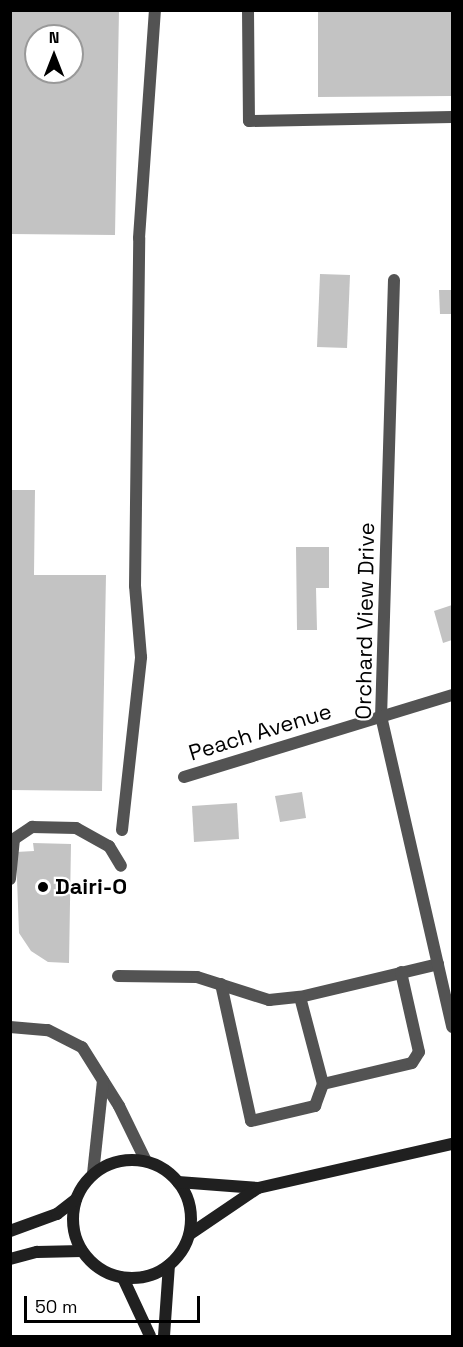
<!DOCTYPE html>
<html>
<head>
<meta charset="utf-8">
<style>
  body { margin:0 }
  #map { position:relative; width:463px; height:1347px; overflow:hidden; background:#fff; font-family:"Space Grotesk",sans-serif }
  div>[style] { position:absolute }
  .building>* { inset:0; background:#c3c3c3 }
  .lane>* { height:12px; margin:-6px; padding:0 6px; transform-origin:6px; border-radius:6px; background:#535353 }
  .street>* { height:12px; margin:-6px; padding:0 6px; transform-origin:6px; border-radius:6px; background:#535353 }
  .secondary>* { height:12px; margin:-6px; padding:0 6px; transform-origin:6px; border-radius:6px; background:#202020 }
  .secondary>.ring { margin:-6px; padding:0; box-sizing:content-box; background:none; border:12px solid #202020; border-radius:50% }
  .dots>* { width:16px; height:16px; translate:-50% -50%; box-sizing:border-box; border:3px solid #fff; border-radius:50% }
  span { translate:-50% -50%; white-space:nowrap; text-align:center; line-height:1.15; -webkit-text-stroke:4.5px #fff; paint-order:stroke }
  .street-label { font-size:22px; color:#000 }
  .poi-label { font-size:22px; color:#000; font-weight:700 }
  .left { translate:0 -50%; text-align:left }
  .frame { position:absolute; inset:0; border:12px solid #000; pointer-events:none }
  .north { position:absolute; left:24px; top:24px; width:60px; height:60px; box-sizing:border-box; background:#fff; border:2px solid #999; border-radius:50%; rotate:0deg; font-size:16px; font-weight:700; line-height:24px; text-align:center; color:#000 }
  .north::after { content:''; display:block; margin:auto; width:21px; height:27px; background:#000; clip-path:polygon(50% 0,100% 100%,50% 72%,0 100%) }
  .scale { position:absolute; left:24px; top:1296px; width:176px; height:27px; box-sizing:border-box; border:3px solid #000; border-top:0; padding-left:8px; font-size:18px; line-height:21px; white-space:nowrap; color:#000; -webkit-text-stroke:4px #fff; paint-order:stroke }
</style>
</head>
<body>
<div id="map">
  <div class="building">
    <div style="clip-path:polygon(evenodd,10px 10px,119px 10px,115px 235px,10px 234px,10px 10px,36px 36px,72px 36px,72px 72px,36px 72px,36px 36px)"></div>
    <div style="clip-path:polygon(318px 10px,452px 10px,452px 96px,318px 97px)"></div>
    <div style="clip-path:polygon(320px 274px,350px 275px,347px 348px,317px 347px)"></div>
    <div style="clip-path:polygon(439px 290px,452px 290px,452px 314px,440px 314px)"></div>
    <div style="clip-path:polygon(10px 490px,35px 490px,34px 575px,106px 575px,102px 791px,10px 790px)"></div>
    <div style="clip-path:polygon(296px 547px,329px 547px,329px 588px,316px 588px,317px 630px,297px 630px)"></div>
    <div style="clip-path:polygon(452px 605px,452px 640px,443px 643px,434px 611px)"></div>
    <div style="clip-path:polygon(302px 792px,306px 818px,280px 822px,275px 796px)"></div>
    <div style="clip-path:polygon(237px 803px,239px 839px,194px 842px,192px 806px)"></div>
    <div style="clip-path:polygon(33px 843px,71px 844px,69px 963px,48px 962px,31px 951px,19px 933px,16px 852px,34px 851px)"></div>
  </div>
  <div class="lane">
    <div style="left:248px;top:10px;width:111px;rotate:89.5deg"></div>
    <div style="left:249px;top:121px;width:203px;rotate:-1.1deg"></div>
    <div style="left:122px;top:830px;width:174px;rotate:-83.7deg"></div>
    <div style="left:141px;top:657px;width:71px;rotate:-94.8deg"></div>
    <div style="left:135px;top:586px;width:348px;rotate:-89.3deg"></div>
    <div style="left:139px;top:238px;width:229px;rotate:-86deg"></div>
    <div style="left:10px;top:879px;width:40px;rotate:-84.3deg"></div>
    <div style="left:14px;top:839px;width:22px;rotate:-34deg"></div>
    <div style="left:32px;top:827px;width:44px;rotate:1.3deg"></div>
    <div style="left:76px;top:828px;width:38px;rotate:29deg"></div>
    <div style="left:109px;top:846px;width:23px;rotate:59deg"></div>
    <div style="left:118px;top:976px;width:79px;rotate:0.7deg"></div>
    <div style="left:197px;top:977px;width:76px;rotate:17.7deg"></div>
    <div style="left:269px;top:1000px;width:31px;rotate:-6deg"></div>
    <div style="left:300px;top:997px;width:142px;rotate:-13.4deg"></div>
    <div style="left:221px;top:984px;width:140px;rotate:77.6deg"></div>
    <div style="left:251px;top:1121px;width:66px;rotate:-13.2deg"></div>
    <div style="left:315px;top:1106px;width:23px;rotate:-70deg"></div>
    <div style="left:323px;top:1084px;width:91px;rotate:-13.3deg"></div>
    <div style="left:412px;top:1063px;width:13px;rotate:-58deg"></div>
    <div style="left:419px;top:1052px;width:82px;rotate:-102.7deg"></div>
    <div style="left:300px;top:997px;width:90px;rotate:75.2deg"></div>
    <div style="left:10px;top:1027px;width:38px;rotate:5deg"></div>
    <div style="left:48px;top:1030px;width:38px;rotate:27deg"></div>
    <div style="left:82px;top:1047px;width:70px;rotate:57.9deg"></div>
    <div style="left:119px;top:1106px;width:61px;rotate:63.9deg"></div>
    <div style="left:93px;top:1174px;width:94px;rotate:-83.9deg"></div>
  </div>
  <div class="street">
    <div style="left:394px;top:280px;width:436px;rotate:91.7deg"></div>
    <div style="left:381px;top:716px;width:319px;rotate:77.1deg"></div>
    <div style="left:184px;top:777px;width:280px;rotate:-17deg"></div>
  </div>
  <div class="secondary">
    <div class="ring" style="left:73px;top:1160px;width:106px;height:106px"></div>
    <div style="left:178px;top:1182px;width:80px;rotate:4.3deg"></div>
    <div style="left:258px;top:1188px;width:199px;rotate:-12.8deg"></div>
    <div style="left:10px;top:1231px;width:50px;rotate:-19.9deg"></div>
    <div style="left:57px;top:1214px;width:24px;rotate:-38deg"></div>
    <div style="left:190px;top:1234px;width:82px;rotate:-34.1deg"></div>
    <div style="left:10px;top:1259px;width:28px;rotate:-15deg"></div>
    <div style="left:37px;top:1252px;width:45px;rotate:-1.3deg"></div>
    <div style="left:123px;top:1278px;width:64px;rotate:65deg"></div>
    <div style="left:164px;top:1336px;width:71px;rotate:-86deg"></div>
  </div>
  <div class="dots">
    <div style="left:43px;top:887px;background:#000"></div>
  </div>
  <div class="street-label">
    <span style="left:365px;top:621px;rotate:-89deg">Orchard View Drive</span>
    <span style="left:260px;top:732px;rotate:-17deg">Peach Avenue</span>
  </div>
  <div class="poi-label">
    <span class="left" style="left:55px;top:887px">Dairi-O</span>
  </div>
  <div class="frame"></div>
  <div class="north">N</div>
  <div class="scale">50 m</div>
</div>
</body>
</html>
